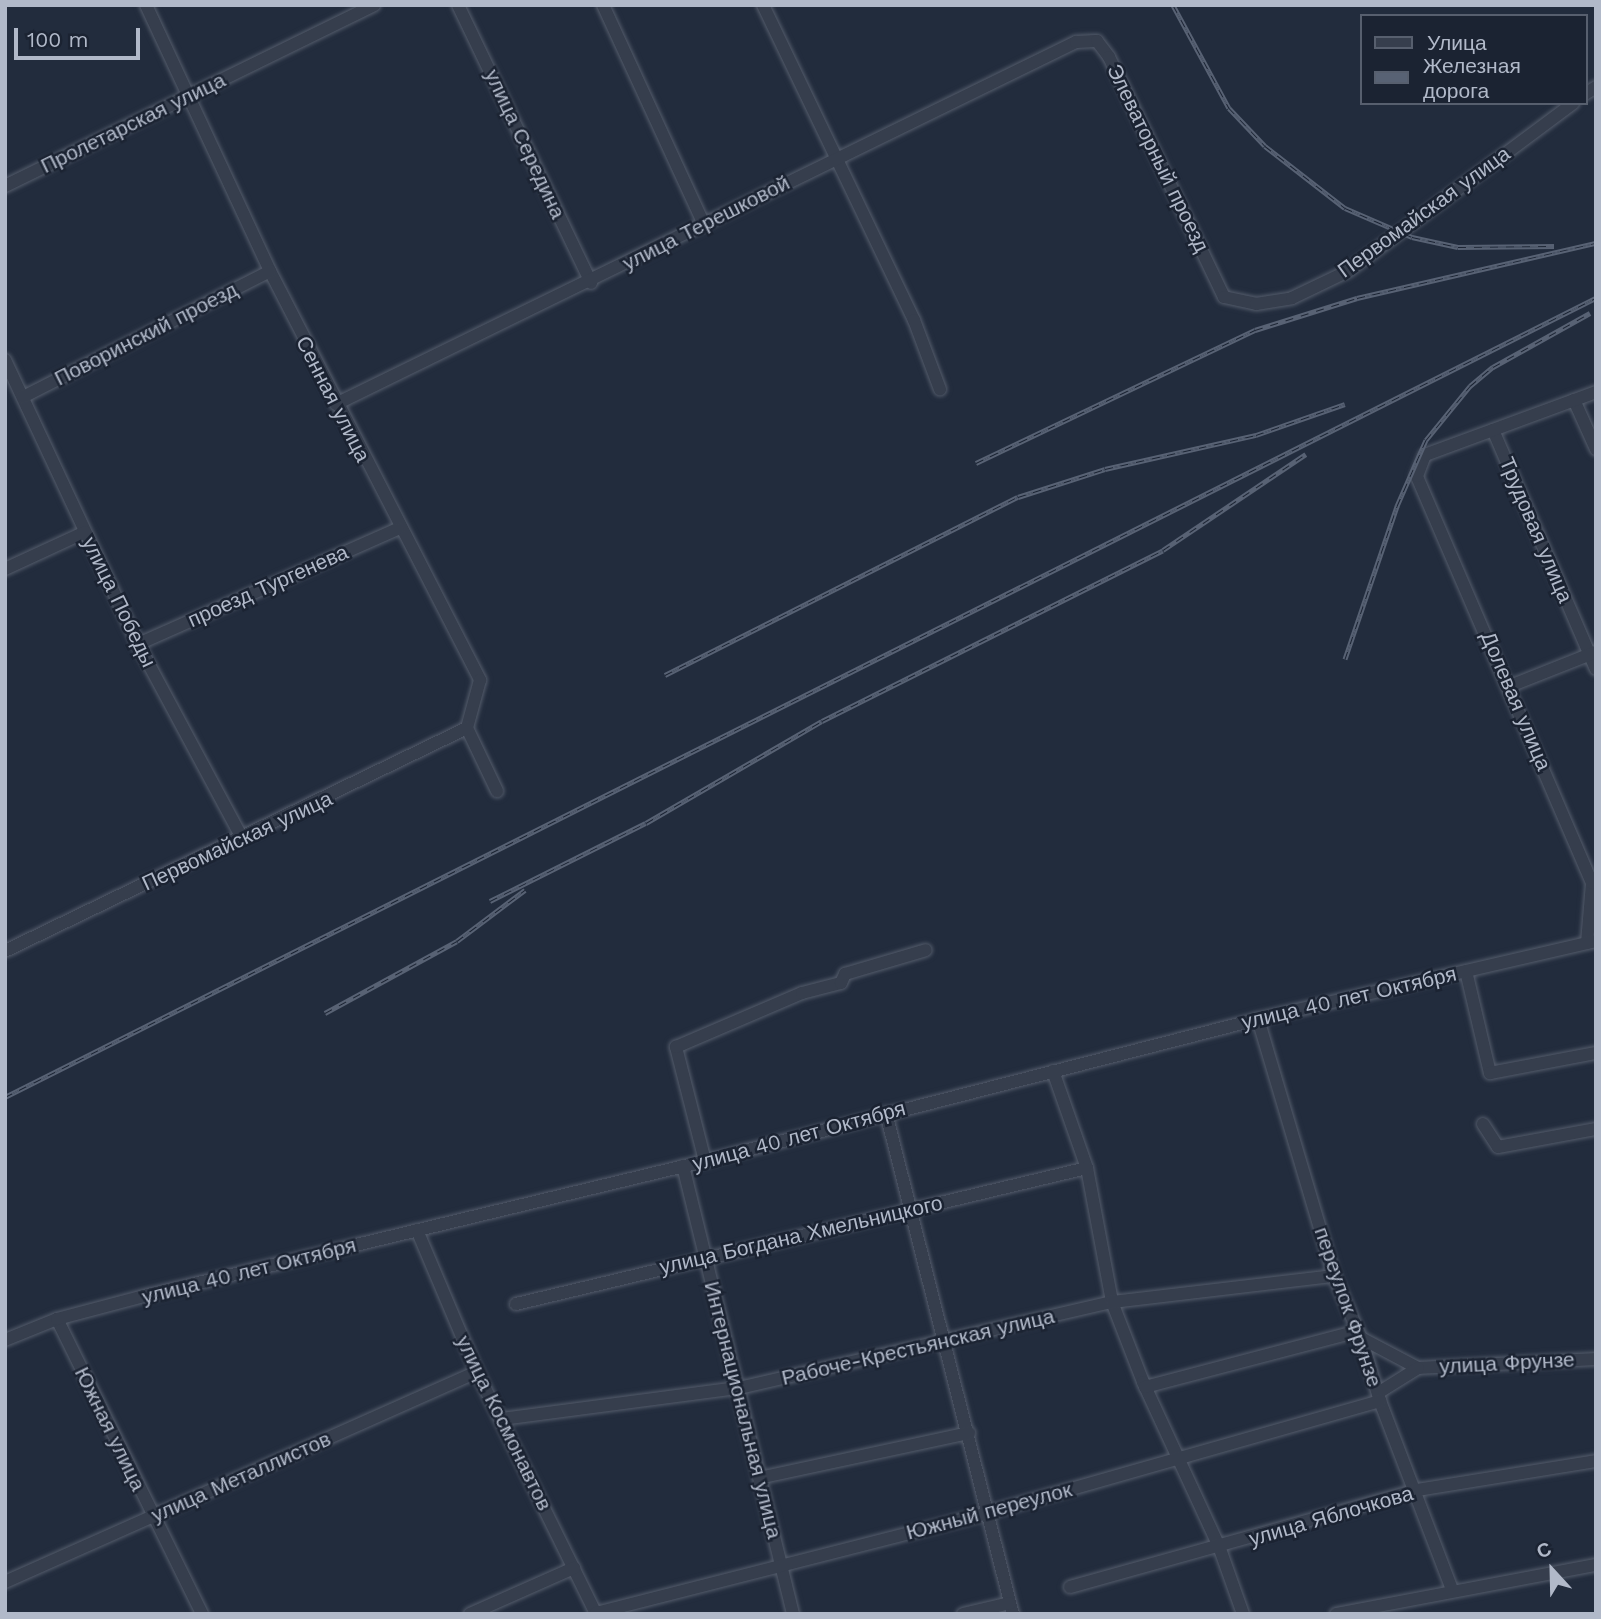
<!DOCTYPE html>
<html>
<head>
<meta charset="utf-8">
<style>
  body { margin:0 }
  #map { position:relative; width:1601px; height:1619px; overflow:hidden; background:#222c3d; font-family:"Work Sans",sans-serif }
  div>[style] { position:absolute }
  .roads { filter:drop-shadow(0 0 2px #545c6b) drop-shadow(0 0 2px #545c6b) }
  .minor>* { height:12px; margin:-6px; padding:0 6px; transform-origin:6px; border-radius:6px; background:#363e4d }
  .rail>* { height:5px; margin-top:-2.5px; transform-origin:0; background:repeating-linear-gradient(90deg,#1b2332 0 8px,#586274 0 16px); box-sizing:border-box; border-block:2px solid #586274 }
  span { translate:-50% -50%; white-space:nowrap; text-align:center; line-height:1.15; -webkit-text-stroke:5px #1b2332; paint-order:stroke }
  .street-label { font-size:21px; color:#b1b9c9 }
  .frame { position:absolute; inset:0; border:7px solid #b1b9c9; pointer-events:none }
  .legend { position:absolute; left:1360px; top:14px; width:228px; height:91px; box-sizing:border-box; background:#1b2332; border:2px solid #575f6e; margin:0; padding:9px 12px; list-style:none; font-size:21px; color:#b1b9c9 }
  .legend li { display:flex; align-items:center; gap:14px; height:35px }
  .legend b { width:35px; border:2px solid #575f6e }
  .north { position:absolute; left:1517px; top:1535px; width:70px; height:70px; -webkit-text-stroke:5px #1b2332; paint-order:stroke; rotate:338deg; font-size:19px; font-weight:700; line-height:28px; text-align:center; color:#b1b9c9 }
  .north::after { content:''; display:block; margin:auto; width:24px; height:32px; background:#b1b9c9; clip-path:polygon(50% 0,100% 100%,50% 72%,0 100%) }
  .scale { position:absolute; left:14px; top:28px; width:126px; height:32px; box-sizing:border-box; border:4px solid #b1b9c9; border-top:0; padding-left:9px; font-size:21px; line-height:24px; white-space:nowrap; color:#b1b9c9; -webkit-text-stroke:5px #1b2332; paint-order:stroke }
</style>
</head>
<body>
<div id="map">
  <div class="roads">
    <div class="minor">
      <div style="left:146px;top:5px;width:293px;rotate:65deg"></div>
      <div style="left:270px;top:271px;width:460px;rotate:62.8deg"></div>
      <div style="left:480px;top:680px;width:50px;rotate:105.2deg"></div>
      <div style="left:467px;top:728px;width:70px;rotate:64.5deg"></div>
      <div style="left:458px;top:5px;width:308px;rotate:64.4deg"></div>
      <div style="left:603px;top:5px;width:242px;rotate:65.3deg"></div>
      <div style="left:763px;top:5px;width:349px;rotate:64.4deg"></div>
      <div style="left:914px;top:320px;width:74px;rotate:69.4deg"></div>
      <div style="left:1585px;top:94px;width:13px;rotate:-32deg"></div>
      <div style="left:5px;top:186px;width:411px;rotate:-26.1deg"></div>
      <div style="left:5px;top:360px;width:314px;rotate:64.9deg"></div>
      <div style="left:138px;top:644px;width:220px;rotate:61.8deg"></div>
      <div style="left:23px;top:397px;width:277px;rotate:-27deg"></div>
      <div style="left:1574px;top:400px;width:54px;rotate:65.8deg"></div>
      <div style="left:336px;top:404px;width:824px;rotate:-26.07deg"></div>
      <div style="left:1076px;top:42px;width:21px;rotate:-3deg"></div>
      <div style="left:1097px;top:41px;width:20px;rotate:53deg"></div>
      <div style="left:1109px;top:57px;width:266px;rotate:64.4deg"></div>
      <div style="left:1224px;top:297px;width:33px;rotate:12deg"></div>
      <div style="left:1256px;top:304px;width:36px;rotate:-9deg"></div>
      <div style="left:1292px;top:298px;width:62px;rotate:-25.7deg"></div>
      <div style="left:1348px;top:271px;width:281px;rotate:-36.7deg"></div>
      <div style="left:1493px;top:430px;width:260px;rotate:66.7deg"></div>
      <div style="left:5px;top:569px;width:88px;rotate:-24.8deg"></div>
      <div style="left:138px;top:644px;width:284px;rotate:-23.9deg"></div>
      <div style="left:1510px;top:686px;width:92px;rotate:-21.6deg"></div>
      <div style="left:1587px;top:943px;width:60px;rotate:-85.2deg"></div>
      <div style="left:1592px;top:883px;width:443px;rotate:-113.3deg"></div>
      <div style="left:1417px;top:476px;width:22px;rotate:-69deg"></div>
      <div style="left:1425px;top:455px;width:182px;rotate:-20.2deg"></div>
      <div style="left:5px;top:951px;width:513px;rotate:-25.77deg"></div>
      <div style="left:1466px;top:971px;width:105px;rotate:76.8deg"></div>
      <div style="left:1490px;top:1073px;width:108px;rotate:-10.7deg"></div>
      <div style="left:1258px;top:1019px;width:268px;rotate:73.5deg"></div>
      <div style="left:1334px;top:1276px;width:68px;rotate:66.5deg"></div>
      <div style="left:1361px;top:1338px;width:66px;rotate:73.2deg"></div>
      <div style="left:1380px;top:1401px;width:202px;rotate:69.1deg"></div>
      <div style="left:1053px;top:1071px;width:103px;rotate:70.7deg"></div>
      <div style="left:1087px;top:1168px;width:136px;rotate:79.4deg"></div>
      <div style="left:1112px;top:1302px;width:86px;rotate:68.8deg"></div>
      <div style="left:1143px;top:1382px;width:184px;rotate:65.2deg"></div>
      <div style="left:1220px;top:1549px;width:69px;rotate:70.5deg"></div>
      <div style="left:886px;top:1113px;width:517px;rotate:75.78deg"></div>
      <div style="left:1483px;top:1124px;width:27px;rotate:57deg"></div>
      <div style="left:1498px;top:1147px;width:100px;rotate:-10.4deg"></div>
      <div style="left:705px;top:1161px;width:118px;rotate:-104.3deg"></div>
      <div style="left:676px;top:1047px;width:137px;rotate:-23.2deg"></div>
      <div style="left:802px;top:993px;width:40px;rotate:-14.4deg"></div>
      <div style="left:841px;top:983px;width:10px;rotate:-66deg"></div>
      <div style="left:845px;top:974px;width:84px;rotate:-16.5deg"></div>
      <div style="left:683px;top:1166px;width:461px;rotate:76.2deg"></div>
      <div style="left:417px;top:1230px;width:154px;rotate:67.1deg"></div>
      <div style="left:477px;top:1372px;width:270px;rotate:63.8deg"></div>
      <div style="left:516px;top:1304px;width:587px;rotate:-13.4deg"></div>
      <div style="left:57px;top:1319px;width:329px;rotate:63.8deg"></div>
      <div style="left:1361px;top:1338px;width:64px;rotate:27.8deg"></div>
      <div style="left:1418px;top:1368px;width:178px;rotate:-2.9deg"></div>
      <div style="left:5px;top:1340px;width:56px;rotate:-22deg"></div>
      <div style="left:57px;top:1319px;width:90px;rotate:-14.8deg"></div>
      <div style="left:144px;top:1296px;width:577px;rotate:-13.53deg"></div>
      <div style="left:705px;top:1161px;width:571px;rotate:-14.4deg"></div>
      <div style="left:1258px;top:1019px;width:347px;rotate:-13deg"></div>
      <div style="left:1145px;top:1387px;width:220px;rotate:-14.7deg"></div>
      <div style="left:1378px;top:1393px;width:47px;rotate:-32deg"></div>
      <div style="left:502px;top:1419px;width:239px;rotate:-7.5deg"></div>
      <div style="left:739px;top:1388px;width:383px;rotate:-13deg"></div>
      <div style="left:1112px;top:1302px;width:224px;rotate:-6.7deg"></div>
      <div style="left:759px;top:1478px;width:215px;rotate:-12.1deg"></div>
      <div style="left:5px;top:1582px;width:517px;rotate:-23.99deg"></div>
      <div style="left:1070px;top:1587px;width:360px;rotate:-15.6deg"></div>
      <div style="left:1417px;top:1490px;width:181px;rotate:-9.2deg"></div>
      <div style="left:596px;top:1613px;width:404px;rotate:-14.3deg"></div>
      <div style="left:987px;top:1513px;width:409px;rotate:-15.9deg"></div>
      <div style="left:470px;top:1614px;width:114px;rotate:-23.9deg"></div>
      <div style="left:963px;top:1614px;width:48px;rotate:-13.2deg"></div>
      <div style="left:1336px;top:1614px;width:265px;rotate:-10.7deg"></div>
    </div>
  </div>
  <div class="rail">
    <div style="left:1173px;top:5px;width:117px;rotate:61.5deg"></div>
    <div style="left:1229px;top:108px;width:52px;rotate:46.5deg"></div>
    <div style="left:1265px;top:146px;width:101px;rotate:37.8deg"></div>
    <div style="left:1345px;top:208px;width:73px;rotate:23.4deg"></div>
    <div style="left:1412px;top:237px;width:47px;rotate:12.3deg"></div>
    <div style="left:1458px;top:247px;width:96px;rotate:-0.6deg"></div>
    <div style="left:976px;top:463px;width:309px;rotate:-25.5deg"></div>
    <div style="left:1255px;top:330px;width:107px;rotate:-17.4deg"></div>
    <div style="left:1357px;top:298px;width:245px;rotate:-13deg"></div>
    <div style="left:1345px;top:659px;width:162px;rotate:-71.2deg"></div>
    <div style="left:1397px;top:506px;width:72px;rotate:-66.3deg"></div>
    <div style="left:1426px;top:440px;width:70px;rotate:-50.8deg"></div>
    <div style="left:1470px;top:386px;width:30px;rotate:-40deg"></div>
    <div style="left:1493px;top:367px;width:111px;rotate:-29.1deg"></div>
    <div style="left:665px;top:675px;width:395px;rotate:-26.8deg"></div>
    <div style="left:1018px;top:497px;width:91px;rotate:-17.8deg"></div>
    <div style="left:1105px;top:469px;width:155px;rotate:-12.7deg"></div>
    <div style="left:1256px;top:435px;width:94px;rotate:-19.2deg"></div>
    <div style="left:490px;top:901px;width:174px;rotate:-26.6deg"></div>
    <div style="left:646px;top:823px;width:203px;rotate:-30.1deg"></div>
    <div style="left:822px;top:721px;width:381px;rotate:-26.6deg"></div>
    <div style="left:1163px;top:550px;width:172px;rotate:-33.9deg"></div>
    <div style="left:325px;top:1013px;width:150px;rotate:-28.6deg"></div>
    <div style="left:457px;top:941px;width:85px;rotate:-36.9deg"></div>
    <div style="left:5px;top:1097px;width:1780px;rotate:-26.67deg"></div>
  </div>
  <div class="street-label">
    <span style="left:133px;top:123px;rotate:-26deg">Пролетарская улица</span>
    <span style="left:525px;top:144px;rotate:65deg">улица Середина</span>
    <span style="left:1158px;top:158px;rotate:64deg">Элеваторный проезд</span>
    <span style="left:1424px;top:212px;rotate:-36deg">Первомайская улица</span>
    <span style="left:706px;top:223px;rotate:-27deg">улица Терешковой</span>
    <span style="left:146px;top:334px;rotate:-27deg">Поворинский проезд</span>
    <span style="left:333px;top:399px;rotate:63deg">Сенная улица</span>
    <span style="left:1536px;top:530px;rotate:67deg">Трудовая улица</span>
    <span style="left:268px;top:586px;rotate:-24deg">проезд Тургенева</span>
    <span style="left:119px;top:602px;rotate:64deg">улица Победы</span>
    <span style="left:1516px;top:701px;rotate:67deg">Долевая улица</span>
    <span style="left:237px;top:841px;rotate:-25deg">Первомайская улица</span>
    <span style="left:1349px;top:998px;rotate:-13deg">улица 40 лет Октября</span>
    <span style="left:799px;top:1136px;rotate:-15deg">улица 40 лет Октября</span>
    <span style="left:801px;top:1235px;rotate:-13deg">улица Богдана Хмельницкого</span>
    <span style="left:249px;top:1271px;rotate:-14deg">улица 40 лет Октября</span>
    <span style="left:1348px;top:1307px;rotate:71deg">переулок Фрунзе</span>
    <span style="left:918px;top:1347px;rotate:-13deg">Рабоче-Крестьянская улица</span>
    <span style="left:1507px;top:1363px;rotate:-3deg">улица Фрунзе</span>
    <span style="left:743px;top:1410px;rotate:76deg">Интернациональная улица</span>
    <span style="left:504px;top:1423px;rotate:64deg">улица Космонавтов</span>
    <span style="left:110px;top:1429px;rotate:64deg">Южная улица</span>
    <span style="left:241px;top:1477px;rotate:-24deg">улица Металлистов</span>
    <span style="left:989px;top:1511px;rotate:-15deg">Южный переулок</span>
    <span style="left:1331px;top:1516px;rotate:-16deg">улица Яблочкова</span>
  </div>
  <div class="frame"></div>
  <ul class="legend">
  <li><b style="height:9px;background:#363e4d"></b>Улица</li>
  <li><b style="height:9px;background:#586274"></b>Железная дорога</li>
  </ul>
  <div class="north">С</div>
  <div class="scale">100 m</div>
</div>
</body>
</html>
